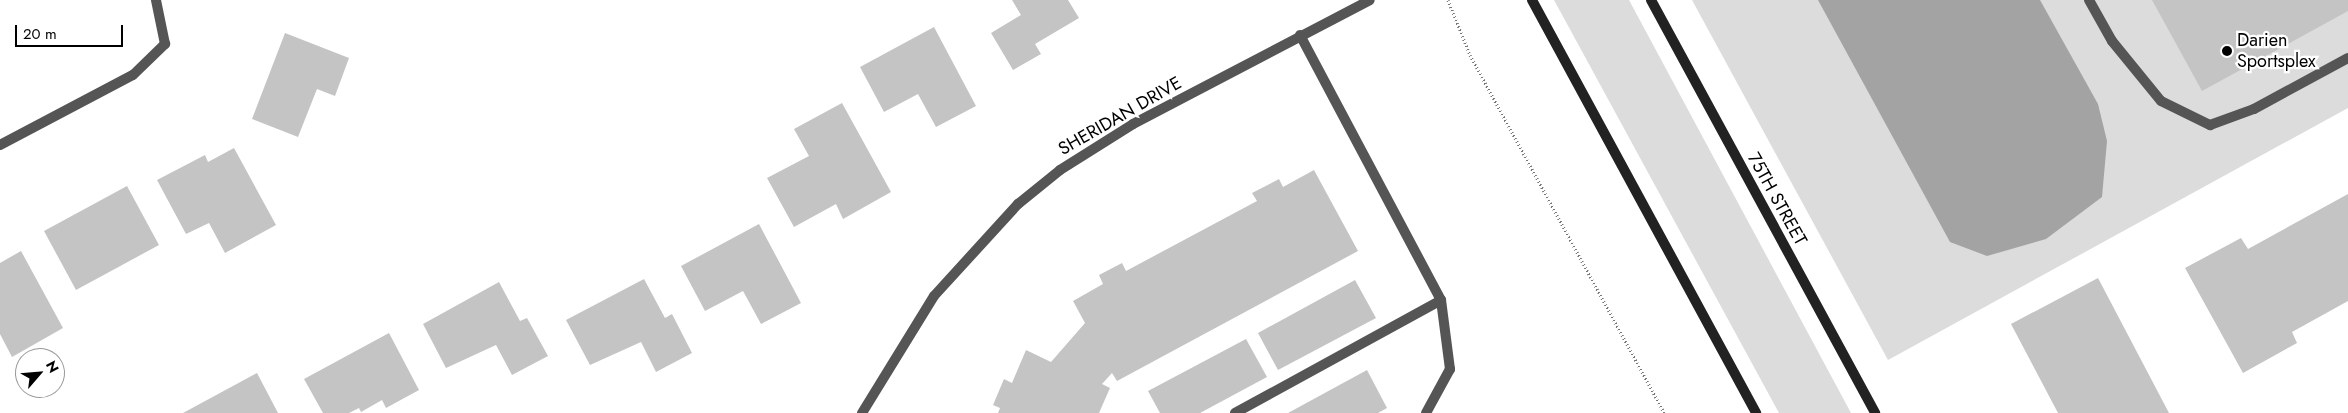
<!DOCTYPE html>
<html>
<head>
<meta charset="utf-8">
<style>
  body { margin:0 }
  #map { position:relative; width:2348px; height:413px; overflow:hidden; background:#fff; font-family:Jost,sans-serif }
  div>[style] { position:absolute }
  .green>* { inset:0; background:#dcdcdc }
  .water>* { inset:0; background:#a3a3a3 }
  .building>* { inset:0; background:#c4c4c4 }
  .path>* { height:3px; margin-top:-1.5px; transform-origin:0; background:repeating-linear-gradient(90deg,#777 0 1px,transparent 0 3.5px) }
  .lane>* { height:10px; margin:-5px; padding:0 5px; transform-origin:5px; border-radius:5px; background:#555 }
  .street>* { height:10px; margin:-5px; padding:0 5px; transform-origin:5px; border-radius:5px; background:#555 }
  .secondary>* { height:10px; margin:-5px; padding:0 5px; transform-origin:5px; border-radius:5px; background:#222 }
  .dots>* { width:14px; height:14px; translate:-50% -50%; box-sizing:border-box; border:2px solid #fff; border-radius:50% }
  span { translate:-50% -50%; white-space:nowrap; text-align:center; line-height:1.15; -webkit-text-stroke:4.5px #fff; paint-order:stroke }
  .poi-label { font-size:18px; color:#000 }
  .left { translate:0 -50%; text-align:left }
  .street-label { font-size:18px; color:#000 }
  .north { position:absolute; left:15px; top:348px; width:50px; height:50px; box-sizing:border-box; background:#fff; border:1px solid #999; border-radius:50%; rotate:63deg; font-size:14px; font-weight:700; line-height:20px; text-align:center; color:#000 }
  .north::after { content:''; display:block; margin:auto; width:18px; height:22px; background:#000; clip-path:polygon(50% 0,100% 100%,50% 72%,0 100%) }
  .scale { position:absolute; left:15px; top:25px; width:108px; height:22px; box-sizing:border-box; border:2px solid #000; border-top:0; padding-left:6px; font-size:15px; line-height:18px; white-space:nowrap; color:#000; -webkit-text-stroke:4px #fff; paint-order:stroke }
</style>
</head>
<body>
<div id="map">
  <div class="green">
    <div style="clip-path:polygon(1554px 0,1629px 0,1851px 413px,1779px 413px)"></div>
    <div style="clip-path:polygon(1692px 0,2348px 0,2348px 108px,1888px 360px)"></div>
  </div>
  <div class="water">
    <div style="clip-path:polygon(1818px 0,2040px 0,2098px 104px,2107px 141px,2102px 197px,2046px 239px,1987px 256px,1950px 242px)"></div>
  </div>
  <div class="building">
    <div style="clip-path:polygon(1012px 0,1068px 0,1079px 18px,1035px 44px,1041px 54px,1013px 70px,991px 33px,1021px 15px)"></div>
    <div style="clip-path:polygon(2152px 0,2348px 0,2348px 11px,2202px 91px)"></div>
    <div style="clip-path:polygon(934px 27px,976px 106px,936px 127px,918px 94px,884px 112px,860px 67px)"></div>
    <div style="clip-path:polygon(285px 33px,349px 58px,335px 96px,317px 89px,298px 137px,252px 119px)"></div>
    <div style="clip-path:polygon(842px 103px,891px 192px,843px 219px,836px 204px,794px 227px,767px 178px,809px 156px,794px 129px)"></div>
    <div style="clip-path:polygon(234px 148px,276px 225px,225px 253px,209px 223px,186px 234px,157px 180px,205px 155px,208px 162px)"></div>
    <div style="clip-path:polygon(1314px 170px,1358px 251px,1117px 381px,1112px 373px,1102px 384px,1110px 388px,1099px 413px,998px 413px,1000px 408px,993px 405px,1004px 379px,1012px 383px,1026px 350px,1051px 362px,1085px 323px,1073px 301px,1103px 284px,1099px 275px,1122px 263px,1126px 271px,1257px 201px,1252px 193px,1279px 179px,1283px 187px)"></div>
    <div style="clip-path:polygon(127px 186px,159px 245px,76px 290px,44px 231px)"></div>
    <div style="clip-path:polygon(2348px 194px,2348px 301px,2292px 332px,2297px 343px,2243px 373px,2185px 268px,2241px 238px,2248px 249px)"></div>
    <div style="clip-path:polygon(759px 224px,801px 303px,761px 324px,743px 291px,705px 311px,681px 266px)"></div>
    <div style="clip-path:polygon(21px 251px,63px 328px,12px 357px,0 334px,0 263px)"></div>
    <div style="clip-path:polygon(2098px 278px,2169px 413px,2058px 413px,2011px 324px)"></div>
    <div style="clip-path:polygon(644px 279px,665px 318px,672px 314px,692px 353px,656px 372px,641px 342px,590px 365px,566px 320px)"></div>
    <div style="clip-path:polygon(1355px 280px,1376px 318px,1278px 370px,1258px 333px)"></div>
    <div style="clip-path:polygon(499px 282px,520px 321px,527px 318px,548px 356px,512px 375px,496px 345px,446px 368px,423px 324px)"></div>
    <div style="clip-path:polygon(389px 333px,419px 390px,386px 408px,382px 400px,361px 412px,359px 408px,349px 413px,323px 413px,304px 379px)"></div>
    <div style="clip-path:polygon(1246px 339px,1267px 377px,1200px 413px,1160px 413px,1148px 391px)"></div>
    <div style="clip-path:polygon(1367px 370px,1387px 408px,1378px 413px,1288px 413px)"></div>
    <div style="clip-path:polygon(257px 373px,278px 413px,183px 413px)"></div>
  </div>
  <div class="path">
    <div style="left:1448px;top:0;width:59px;rotate:68.2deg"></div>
    <div style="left:1470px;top:55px;width:407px;rotate:61.5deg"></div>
  </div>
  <div class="lane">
    <div style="left:2089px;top:0;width:47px;rotate:60.7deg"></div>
    <div style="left:2112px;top:41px;width:77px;rotate:50.8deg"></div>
    <div style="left:2161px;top:101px;width:55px;rotate:26.1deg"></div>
    <div style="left:2210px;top:125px;width:47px;rotate:-20deg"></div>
    <div style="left:2254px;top:109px;width:107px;rotate:-28.5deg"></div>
    <div style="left:1300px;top:35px;width:300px;rotate:62deg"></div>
    <div style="left:1441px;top:300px;width:70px;rotate:82.6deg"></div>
    <div style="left:1450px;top:369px;width:50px;rotate:118.6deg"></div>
    <div style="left:1235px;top:413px;width:235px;rotate:-28.7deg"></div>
  </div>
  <div class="street">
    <div style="left:0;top:145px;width:150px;rotate:-27.8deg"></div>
    <div style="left:133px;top:75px;width:45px;rotate:-44.1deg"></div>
    <div style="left:165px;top:44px;width:45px;rotate:-101.6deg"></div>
    <div style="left:862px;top:413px;width:137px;rotate:-58.4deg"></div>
    <div style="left:934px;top:296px;width:125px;rotate:-47.6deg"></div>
    <div style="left:1018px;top:204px;width:54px;rotate:-39deg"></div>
    <div style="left:1060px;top:170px;width:86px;rotate:-32.2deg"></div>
    <div style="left:1133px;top:124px;width:267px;rotate:-27.6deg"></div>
  </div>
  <div class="secondary">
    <div style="left:1532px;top:0;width:470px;rotate:61.5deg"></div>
    <div style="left:1651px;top:0;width:470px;rotate:61.5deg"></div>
  </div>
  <div class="dots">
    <div style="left:2227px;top:51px;background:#000"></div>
  </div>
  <div class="poi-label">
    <span class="left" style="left:2237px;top:51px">Darien<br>Sportsplex</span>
  </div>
  <div class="street-label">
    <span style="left:1120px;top:116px;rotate:-30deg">SHERIDAN DRIVE</span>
    <span style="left:1777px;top:199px;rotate:61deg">75TH STREET</span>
  </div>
  <div class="north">N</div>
  <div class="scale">20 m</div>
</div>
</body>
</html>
